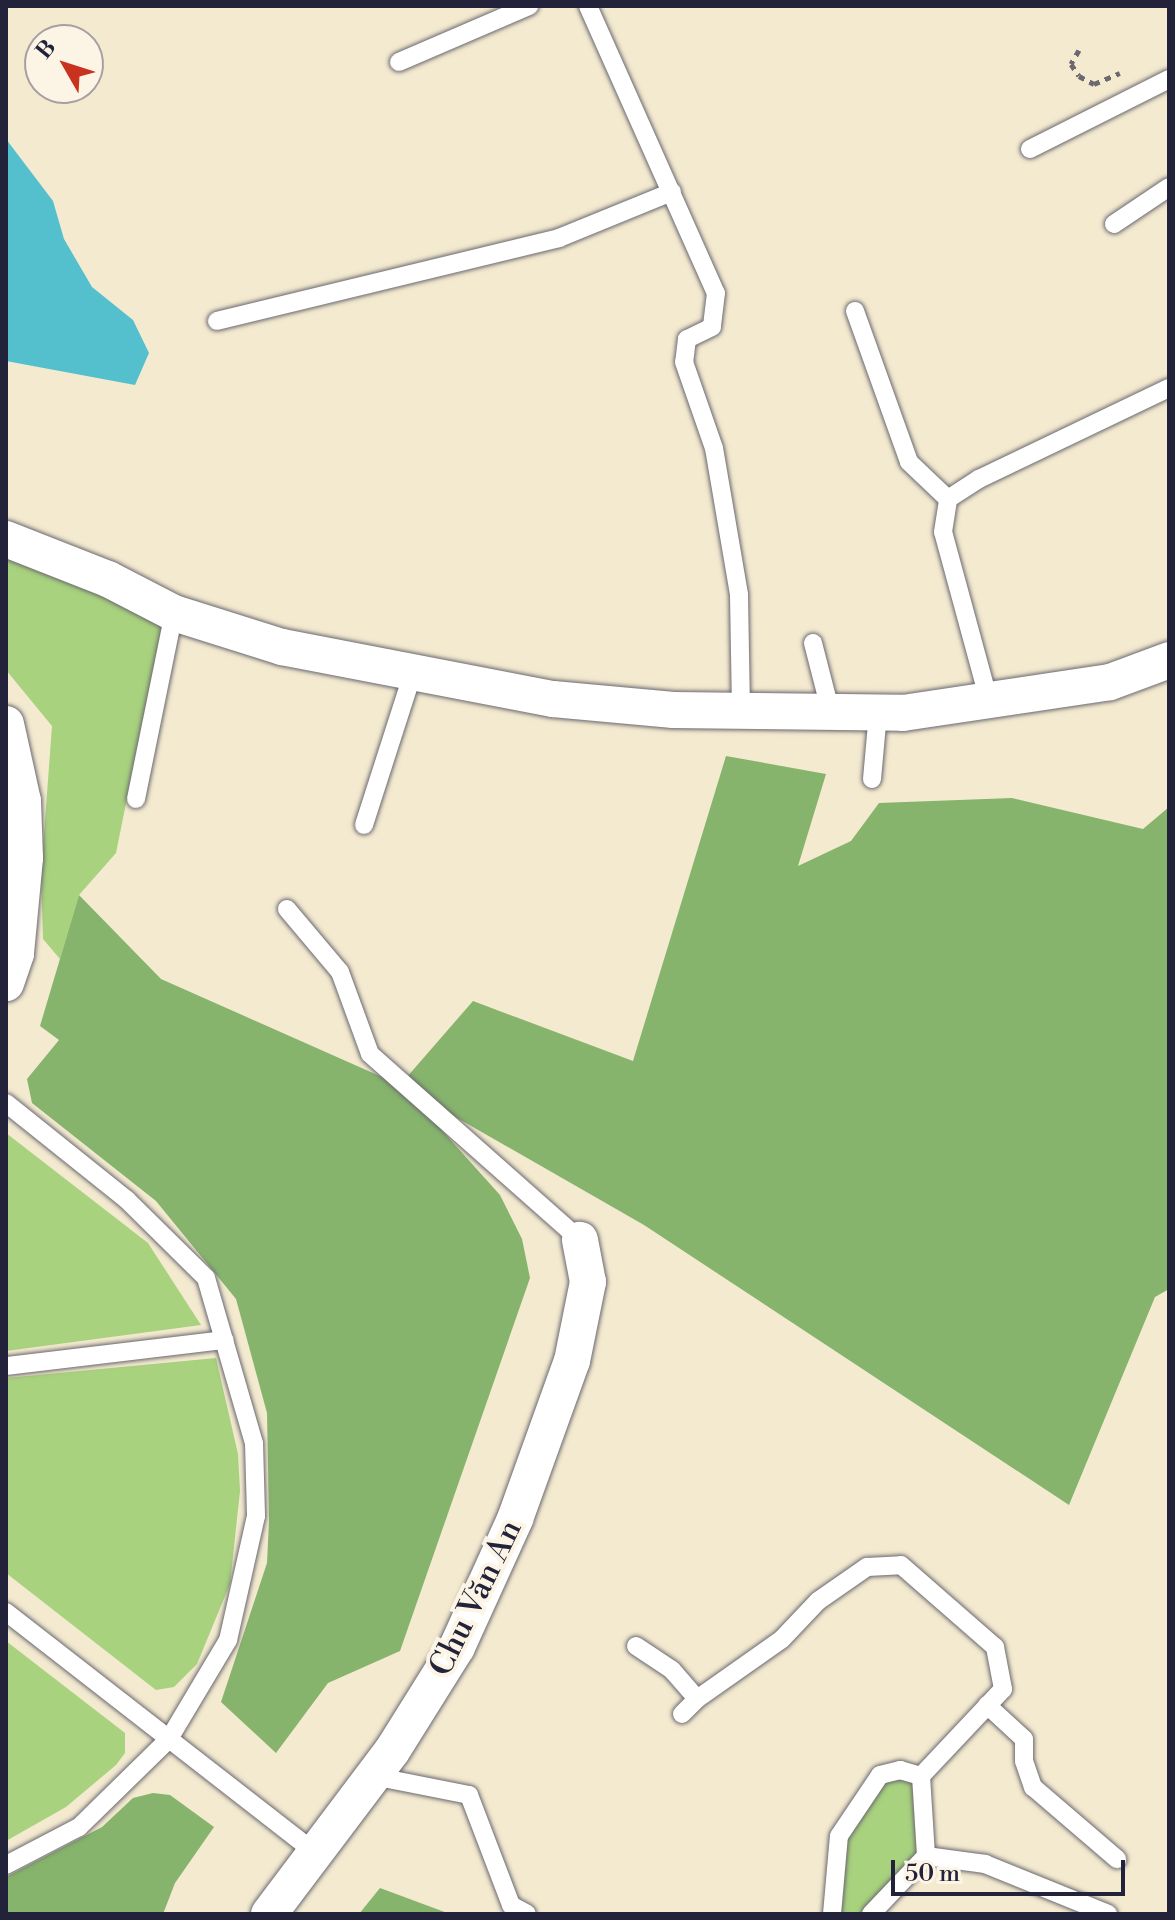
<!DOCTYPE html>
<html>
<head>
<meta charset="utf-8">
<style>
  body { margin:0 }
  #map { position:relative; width:1175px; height:1920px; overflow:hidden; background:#f3ead0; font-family:"Libre Bodoni",serif }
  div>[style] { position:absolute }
  .green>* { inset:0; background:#a8d27e }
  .forest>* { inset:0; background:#86b46d }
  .water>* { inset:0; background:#54c0ce }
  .path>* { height:5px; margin-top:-2.5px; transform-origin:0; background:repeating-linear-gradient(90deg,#6b686f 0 6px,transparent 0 12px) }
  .roads { filter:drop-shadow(0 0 2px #6b686f) drop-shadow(0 0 2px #6b686f) }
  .lane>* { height:18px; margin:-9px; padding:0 9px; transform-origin:9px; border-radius:9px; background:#fff }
  .street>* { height:36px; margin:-18px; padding:0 18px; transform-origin:18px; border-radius:18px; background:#fff }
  span { translate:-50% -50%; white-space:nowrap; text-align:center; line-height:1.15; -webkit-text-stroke:8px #fcf5e5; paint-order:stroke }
  .street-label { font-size:32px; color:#22223b }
  .frame { position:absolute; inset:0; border:8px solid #22223b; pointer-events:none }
  .north { position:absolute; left:24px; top:24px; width:80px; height:80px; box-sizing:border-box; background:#fcf5e5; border:2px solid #a5a1a1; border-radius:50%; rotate:309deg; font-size:22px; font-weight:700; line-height:32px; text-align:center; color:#22223b }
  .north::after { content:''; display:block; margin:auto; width:28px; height:36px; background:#c8321e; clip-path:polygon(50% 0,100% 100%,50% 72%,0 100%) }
  .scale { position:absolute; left:891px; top:1860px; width:234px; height:36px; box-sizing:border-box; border:4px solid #22223b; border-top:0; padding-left:10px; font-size:24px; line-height:28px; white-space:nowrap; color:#22223b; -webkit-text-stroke:6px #fcf5e5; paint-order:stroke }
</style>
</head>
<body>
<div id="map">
  <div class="green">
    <div style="clip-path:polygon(6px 539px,173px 612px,149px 689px,116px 853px,79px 895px,60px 959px,43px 939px,41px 875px,52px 726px,6px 670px)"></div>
    <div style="clip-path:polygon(6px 1133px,148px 1243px,201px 1325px,6px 1351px)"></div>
    <div style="clip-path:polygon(216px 1358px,238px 1454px,240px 1491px,230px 1584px,197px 1664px,174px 1687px,156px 1690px,6px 1573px,6px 1378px)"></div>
    <div style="clip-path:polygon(6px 1641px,125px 1733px,125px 1753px,116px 1765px,66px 1807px,6px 1841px)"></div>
    <div style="clip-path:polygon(898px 1776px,915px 1780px,922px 1853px,866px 1914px,831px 1914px,845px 1839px,882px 1781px)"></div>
  </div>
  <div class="forest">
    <div style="clip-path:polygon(726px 756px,826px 774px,798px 866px,851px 841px,879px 803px,1012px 798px,1143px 829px,1169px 807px,1169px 1289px,1155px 1297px,1069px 1505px,644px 1225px,403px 1087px,500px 1195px,522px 1239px,530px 1278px,400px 1651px,328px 1683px,276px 1753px,221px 1702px,267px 1563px,269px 1521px,267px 1413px,236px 1299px,156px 1201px,32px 1103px,27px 1079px,59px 1040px,40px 1026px,79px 895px,161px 979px,400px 1085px,473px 1001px,633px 1061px)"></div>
    <div style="clip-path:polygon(153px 1793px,170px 1795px,214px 1827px,175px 1883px,163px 1914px,6px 1914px,6px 1877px,102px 1827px,133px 1798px)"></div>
    <div style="clip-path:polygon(380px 1888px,450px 1914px,359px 1914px)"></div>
  </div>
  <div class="water">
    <div style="clip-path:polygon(6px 139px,53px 201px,64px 239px,92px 287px,133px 320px,149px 353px,135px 385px,6px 361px)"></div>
  </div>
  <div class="path">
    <div style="left:1079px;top:50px;width:16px;rotate:120deg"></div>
    <div style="left:1071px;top:64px;width:14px;rotate:56deg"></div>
    <div style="left:1079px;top:76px;width:17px;rotate:28deg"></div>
    <div style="left:1094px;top:84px;width:28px;rotate:-23deg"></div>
  </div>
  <div class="roads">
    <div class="lane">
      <div style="left:588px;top:6px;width:314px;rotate:66deg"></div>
      <div style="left:716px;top:293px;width:34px;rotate:97deg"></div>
      <div style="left:712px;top:327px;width:28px;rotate:154deg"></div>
      <div style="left:687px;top:339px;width:23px;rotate:97deg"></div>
      <div style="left:684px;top:362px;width:91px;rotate:70.8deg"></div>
      <div style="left:714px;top:448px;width:149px;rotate:80.3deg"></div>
      <div style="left:739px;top:595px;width:117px;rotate:89deg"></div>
      <div style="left:399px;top:62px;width:142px;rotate:-23.3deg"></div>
      <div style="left:1030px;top:149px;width:156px;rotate:-26.7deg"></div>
      <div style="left:1114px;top:224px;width:66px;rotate:-33.9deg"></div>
      <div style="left:855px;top:311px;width:160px;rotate:70.3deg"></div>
      <div style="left:909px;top:462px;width:54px;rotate:43.5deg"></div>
      <div style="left:217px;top:321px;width:352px;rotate:-13.6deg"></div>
      <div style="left:559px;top:238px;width:122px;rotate:-22.2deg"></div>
      <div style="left:813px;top:643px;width:72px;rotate:75.6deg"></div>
      <div style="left:989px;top:701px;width:175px;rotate:-105.2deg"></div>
      <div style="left:943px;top:532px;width:33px;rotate:-81deg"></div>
      <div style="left:948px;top:499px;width:37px;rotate:-33deg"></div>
      <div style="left:979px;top:479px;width:211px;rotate:-25.6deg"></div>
      <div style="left:872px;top:779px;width:66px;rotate:-84.8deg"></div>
      <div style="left:136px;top:799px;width:190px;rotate:-78.5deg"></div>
      <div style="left:364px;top:825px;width:161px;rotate:-72.2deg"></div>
      <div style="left:287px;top:909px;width:82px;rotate:49.9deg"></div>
      <div style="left:340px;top:972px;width:87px;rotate:69.9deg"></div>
      <div style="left:370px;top:1054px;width:281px;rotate:41.5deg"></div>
      <div style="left:6px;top:1103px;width:155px;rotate:38.7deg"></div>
      <div style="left:127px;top:1200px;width:111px;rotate:44.6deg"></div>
      <div style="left:206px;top:1278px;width:172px;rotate:73.8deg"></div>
      <div style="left:254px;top:1443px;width:73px;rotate:88.4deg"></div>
      <div style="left:256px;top:1516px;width:127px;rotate:102.7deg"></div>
      <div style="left:228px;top:1640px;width:115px;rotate:120.8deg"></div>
      <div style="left:169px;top:1739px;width:126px;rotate:135.6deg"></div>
      <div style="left:79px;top:1827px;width:82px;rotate:152.5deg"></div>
      <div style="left:6px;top:1366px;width:220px;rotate:-6.8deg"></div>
      <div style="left:6px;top:1612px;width:393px;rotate:37.9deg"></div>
      <div style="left:636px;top:1646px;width:43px;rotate:33.7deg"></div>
      <div style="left:672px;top:1670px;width:38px;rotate:49deg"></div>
      <div style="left:697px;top:1699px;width:104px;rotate:-35.2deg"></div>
      <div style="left:782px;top:1639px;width:52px;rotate:-46.5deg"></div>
      <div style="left:818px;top:1601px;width:60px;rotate:-34.8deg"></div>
      <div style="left:867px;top:1567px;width:34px;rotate:-3deg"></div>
      <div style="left:901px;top:1565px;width:125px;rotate:41.1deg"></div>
      <div style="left:995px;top:1647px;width:43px;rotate:79.2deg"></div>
      <div style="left:1003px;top:1689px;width:120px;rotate:133.3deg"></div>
      <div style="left:987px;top:1705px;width:50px;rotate:42.6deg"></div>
      <div style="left:1024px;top:1739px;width:22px;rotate:90deg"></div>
      <div style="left:1024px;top:1761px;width:28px;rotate:71deg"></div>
      <div style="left:1033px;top:1787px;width:111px;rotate:40.6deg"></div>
      <div style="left:682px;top:1714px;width:21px;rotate:-45deg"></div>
      <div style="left:373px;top:1776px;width:98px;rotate:11.2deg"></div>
      <div style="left:469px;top:1795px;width:118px;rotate:69.1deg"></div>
      <div style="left:511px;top:1905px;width:18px;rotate:29deg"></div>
      <div style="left:832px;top:1914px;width:78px;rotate:-84.9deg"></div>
      <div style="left:839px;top:1836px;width:73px;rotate:-56.1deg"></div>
      <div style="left:880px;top:1775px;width:21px;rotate:-14deg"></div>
      <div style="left:900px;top:1770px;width:22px;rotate:16deg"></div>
      <div style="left:921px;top:1776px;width:80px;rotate:86.4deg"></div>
      <div style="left:871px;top:1914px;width:80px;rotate:-46.5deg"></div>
      <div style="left:926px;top:1856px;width:60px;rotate:7.7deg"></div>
      <div style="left:985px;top:1864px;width:133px;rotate:22.1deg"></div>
    </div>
    <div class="street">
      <div style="left:6px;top:539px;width:110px;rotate:21.4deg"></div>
      <div style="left:108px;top:579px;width:74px;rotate:27.3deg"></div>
      <div style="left:174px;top:613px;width:113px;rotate:17.5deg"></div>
      <div style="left:282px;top:647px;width:276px;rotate:10.9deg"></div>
      <div style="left:553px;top:699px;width:121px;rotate:5.2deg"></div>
      <div style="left:673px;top:710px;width:230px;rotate:0.7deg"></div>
      <div style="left:903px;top:713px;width:209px;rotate:-8.5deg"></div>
      <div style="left:1110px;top:682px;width:63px;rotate:-20.4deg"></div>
      <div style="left:6px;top:724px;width:79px;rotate:77.6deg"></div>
      <div style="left:23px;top:801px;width:57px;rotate:88deg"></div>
      <div style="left:25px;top:858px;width:96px;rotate:95.4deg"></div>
      <div style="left:16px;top:954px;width:31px;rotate:109deg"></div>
      <div style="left:269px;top:1914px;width:204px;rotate:-53deg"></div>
      <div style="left:392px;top:1751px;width:123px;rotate:-58deg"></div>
      <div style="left:457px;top:1647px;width:141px;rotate:-65.6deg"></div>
      <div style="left:515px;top:1519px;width:168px;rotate:-70.2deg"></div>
      <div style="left:572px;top:1361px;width:81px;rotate:-78.6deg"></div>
      <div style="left:588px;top:1282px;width:43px;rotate:-100.8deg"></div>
    </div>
  </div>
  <div class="street-label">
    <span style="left:476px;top:1598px;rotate:-64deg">Chu Văn An</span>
  </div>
  <div class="frame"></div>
  <div class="north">B</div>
  <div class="scale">50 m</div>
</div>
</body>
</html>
